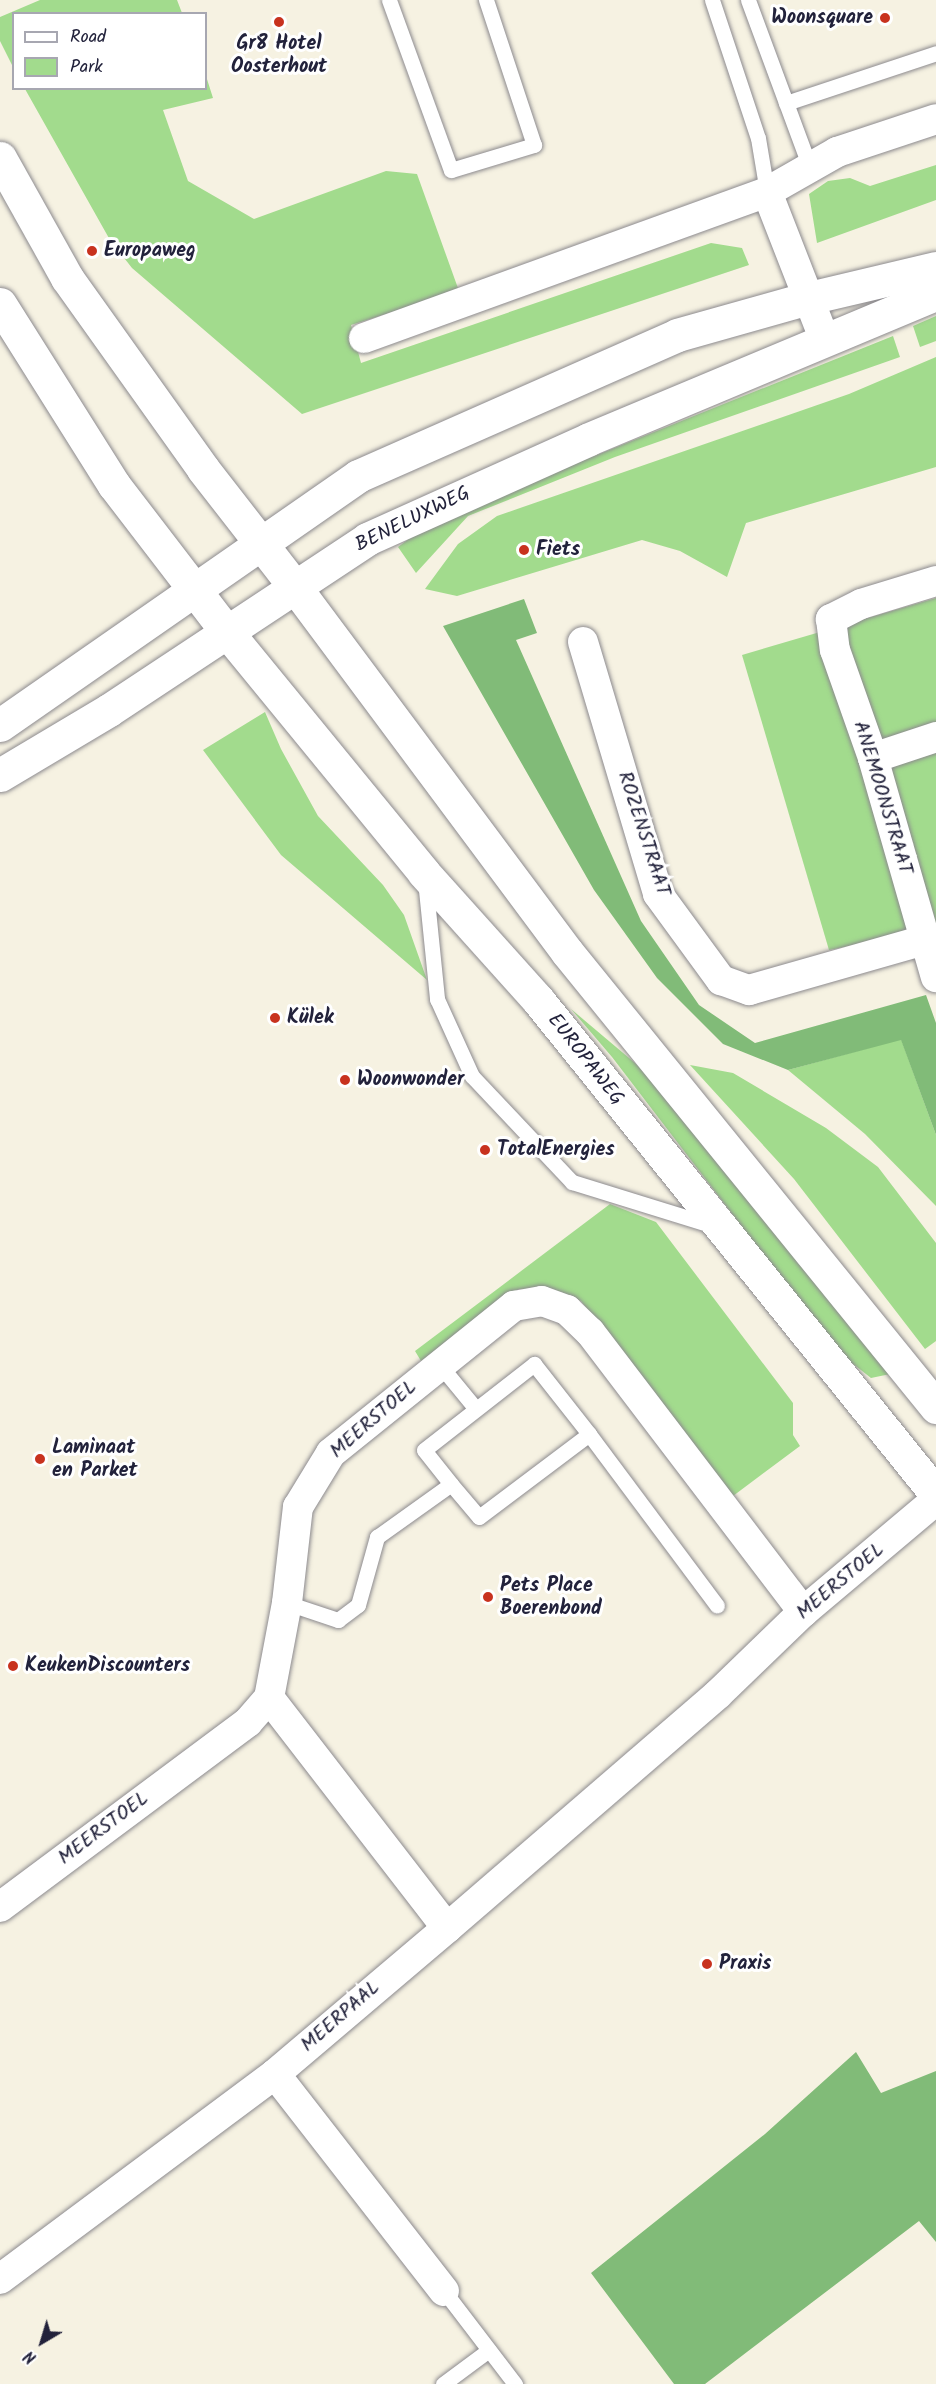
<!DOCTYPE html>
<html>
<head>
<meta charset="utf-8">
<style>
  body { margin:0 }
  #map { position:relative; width:936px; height:2384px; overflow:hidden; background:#f6f2e2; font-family:Kalam,sans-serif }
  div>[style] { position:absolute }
  .green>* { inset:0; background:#a2db8d }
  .forest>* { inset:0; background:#81bb78 }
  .roads { filter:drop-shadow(0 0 2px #8c8a8e) drop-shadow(0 0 2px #8c8a8e) }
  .service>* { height:15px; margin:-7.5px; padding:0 7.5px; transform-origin:7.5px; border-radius:7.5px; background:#fff }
  .minor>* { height:30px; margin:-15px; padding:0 15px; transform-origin:15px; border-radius:15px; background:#fff }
  .tertiary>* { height:33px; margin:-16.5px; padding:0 16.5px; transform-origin:16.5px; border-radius:16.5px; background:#fff }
  .secondary>* { height:33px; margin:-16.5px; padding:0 16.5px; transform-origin:16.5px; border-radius:16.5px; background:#fff }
  .dots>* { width:16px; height:16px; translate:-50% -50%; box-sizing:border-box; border:3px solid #fff; border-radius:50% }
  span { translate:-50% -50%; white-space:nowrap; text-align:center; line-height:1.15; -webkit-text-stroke:6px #fff; paint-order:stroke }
  .poi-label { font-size:20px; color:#22223b; font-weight:700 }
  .right { translate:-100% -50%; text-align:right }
  .left { translate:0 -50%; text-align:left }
  .street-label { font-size:20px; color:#22223b }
  .legend { position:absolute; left:12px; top:12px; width:195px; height:78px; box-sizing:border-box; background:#fff; border:2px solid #a7a7b1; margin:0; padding:8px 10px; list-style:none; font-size:18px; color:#22223b }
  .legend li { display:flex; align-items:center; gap:12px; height:30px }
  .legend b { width:30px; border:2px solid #a7a7b1 }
  .north { position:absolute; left:12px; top:2312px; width:60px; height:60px; -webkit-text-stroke:4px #fff; paint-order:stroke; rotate:218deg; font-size:16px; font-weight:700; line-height:24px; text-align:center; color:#22223b }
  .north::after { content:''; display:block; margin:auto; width:21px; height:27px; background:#22223b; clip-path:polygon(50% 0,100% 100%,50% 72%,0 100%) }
</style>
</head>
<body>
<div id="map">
  <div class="green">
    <div style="clip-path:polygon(40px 0,177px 0,182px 13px,14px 14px,13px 67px,0 41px,0 17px)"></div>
    <div style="clip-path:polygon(206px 76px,213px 98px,163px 110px,188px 181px,254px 219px,386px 171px,417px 174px,459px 291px,351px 325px,361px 363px,711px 243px,742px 248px,749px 265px,302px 414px,132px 268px,110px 240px,25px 89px,206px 88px)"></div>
    <div style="clip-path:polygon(936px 165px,936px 200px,817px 243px,809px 194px,828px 181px,850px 178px,870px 186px)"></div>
    <div style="clip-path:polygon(936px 316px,936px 341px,920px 347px,913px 326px)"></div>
    <div style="clip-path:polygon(893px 336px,900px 357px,615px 457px,468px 516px,416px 573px,398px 547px,418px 532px,495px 496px)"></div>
    <div style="clip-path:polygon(936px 357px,936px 467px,746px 523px,727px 577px,680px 551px,642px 540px,457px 596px,425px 589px,458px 544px,497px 516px,849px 394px)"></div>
    <div style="clip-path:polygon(936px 598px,936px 929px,829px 950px,742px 655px)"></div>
    <div style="clip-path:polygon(265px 712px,281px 749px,318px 816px,383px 885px,404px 915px,427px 980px,281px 855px,203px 750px)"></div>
    <div style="clip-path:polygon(571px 1009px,635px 1063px,691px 1118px,895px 1373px,871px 1378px,838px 1352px,612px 1057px)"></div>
    <div style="clip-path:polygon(901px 1039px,936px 1135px,936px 1206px,865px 1134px,788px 1070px)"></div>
    <div style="clip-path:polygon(690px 1065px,733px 1073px,826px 1128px,878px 1167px,936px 1243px,936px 1341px,925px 1349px,794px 1179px)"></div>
    <div style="clip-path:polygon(610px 1204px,656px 1222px,793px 1403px,793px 1435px,800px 1446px,733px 1496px,581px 1301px,561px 1292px,519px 1289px,421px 1361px,415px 1351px)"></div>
  </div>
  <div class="forest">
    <div style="clip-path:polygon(524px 599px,537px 633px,516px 640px,641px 921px,699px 1005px,755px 1043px,926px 995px,936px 1023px,936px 1135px,901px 1040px,788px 1070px,723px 1044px,657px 978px,594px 890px,443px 626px)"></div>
    <div style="clip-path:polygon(856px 2052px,881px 2093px,936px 2071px,936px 2242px,919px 2221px,705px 2384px,674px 2384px,591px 2273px,765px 2134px)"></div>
  </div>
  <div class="roads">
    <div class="service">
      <div style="left:389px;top:0;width:181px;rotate:70deg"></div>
      <div style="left:451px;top:170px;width:87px;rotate:-16.8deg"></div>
      <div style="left:534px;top:145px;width:153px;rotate:-108.3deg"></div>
      <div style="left:712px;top:0;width:145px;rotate:71.6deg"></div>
      <div style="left:758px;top:138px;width:55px;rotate:80.5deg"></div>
      <div style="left:748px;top:0;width:179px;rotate:69.7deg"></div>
      <div style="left:786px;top:103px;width:158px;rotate:-18.4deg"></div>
      <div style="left:425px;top:880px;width:120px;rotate:84.2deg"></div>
      <div style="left:437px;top:999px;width:85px;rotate:65.6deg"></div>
      <div style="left:472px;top:1076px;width:146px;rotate:46.7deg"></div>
      <div style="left:572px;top:1182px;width:149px;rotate:17.2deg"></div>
      <div style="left:439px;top:1364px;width:58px;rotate:50.6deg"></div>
      <div style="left:451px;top:1484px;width:43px;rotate:-128.5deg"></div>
      <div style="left:424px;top:1450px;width:140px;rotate:-38deg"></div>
      <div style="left:534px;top:1364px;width:89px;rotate:51.8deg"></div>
      <div style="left:287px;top:1603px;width:54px;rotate:18.4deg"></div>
      <div style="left:338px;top:1620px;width:25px;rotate:-37deg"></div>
      <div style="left:358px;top:1605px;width:71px;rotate:-74.4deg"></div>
      <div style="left:377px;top:1537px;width:91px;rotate:-35.6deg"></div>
      <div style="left:451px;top:1484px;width:43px;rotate:49.7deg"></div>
      <div style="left:479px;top:1517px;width:138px;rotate:-37deg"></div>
      <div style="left:589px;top:1434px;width:214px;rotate:53.3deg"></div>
      <div style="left:444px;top:2291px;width:117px;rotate:52.6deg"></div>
      <div style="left:443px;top:2384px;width:57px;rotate:-36.5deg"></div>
    </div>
    <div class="minor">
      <div style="left:767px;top:192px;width:160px;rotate:68.7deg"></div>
      <div style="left:364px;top:338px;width:429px;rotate:-19.9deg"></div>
      <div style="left:767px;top:192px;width:81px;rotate:-29.7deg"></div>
      <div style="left:837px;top:152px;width:104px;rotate:-18.4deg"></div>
      <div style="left:936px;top:581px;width:78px;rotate:163deg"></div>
      <div style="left:861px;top:604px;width:34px;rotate:153deg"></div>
      <div style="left:831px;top:619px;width:31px;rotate:83deg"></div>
      <div style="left:835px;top:650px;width:114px;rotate:70.6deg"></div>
      <div style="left:873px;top:758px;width:228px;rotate:74deg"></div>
      <div style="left:583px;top:642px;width:263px;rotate:73.4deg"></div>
      <div style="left:658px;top:894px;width:107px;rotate:53.8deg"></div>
      <div style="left:721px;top:980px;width:30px;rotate:20deg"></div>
      <div style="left:749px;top:990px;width:183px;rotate:-15.9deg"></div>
      <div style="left:873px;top:758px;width:66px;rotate:-18.4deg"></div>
      <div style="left:0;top:1907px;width:309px;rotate:-36.7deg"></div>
      <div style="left:248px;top:1722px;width:32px;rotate:-49deg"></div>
      <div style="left:269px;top:1698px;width:97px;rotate:-79.3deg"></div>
      <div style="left:287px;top:1603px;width:97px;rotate:-83.5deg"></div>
      <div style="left:298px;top:1507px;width:63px;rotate:-58.6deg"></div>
      <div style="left:331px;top:1453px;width:235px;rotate:-38.8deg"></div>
      <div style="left:514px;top:1306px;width:28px;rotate:-10deg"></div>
      <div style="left:542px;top:1301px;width:27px;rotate:20deg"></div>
      <div style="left:567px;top:1310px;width:32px;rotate:44deg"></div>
      <div style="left:590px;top:1332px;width:352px;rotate:52.7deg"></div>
      <div style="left:447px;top:1928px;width:358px;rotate:-40.8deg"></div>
      <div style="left:718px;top:1694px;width:118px;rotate:-44deg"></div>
      <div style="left:803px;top:1612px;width:174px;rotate:-40.1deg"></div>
      <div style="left:275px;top:2074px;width:275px;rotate:52.1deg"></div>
      <div style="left:0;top:2279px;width:343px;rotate:-36.7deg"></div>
      <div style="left:275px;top:2074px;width:226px;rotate:-40.3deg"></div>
      <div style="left:447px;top:1928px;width:291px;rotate:-127.7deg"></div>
    </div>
    <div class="tertiary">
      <div style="left:295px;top:587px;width:455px;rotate:53.3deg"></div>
      <div style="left:567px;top:952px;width:586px;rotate:50.96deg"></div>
      <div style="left:227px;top:632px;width:311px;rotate:50.7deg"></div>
      <div style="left:424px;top:873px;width:171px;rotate:48.1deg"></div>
      <div style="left:538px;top:1000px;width:634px;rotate:51.14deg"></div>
    </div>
    <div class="secondary">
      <div style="left:0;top:158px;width:137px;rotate:60.8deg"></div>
      <div style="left:67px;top:278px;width:234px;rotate:54.5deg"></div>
      <div style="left:203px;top:469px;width:150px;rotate:52.1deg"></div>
      <div style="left:0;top:304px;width:214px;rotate:57.8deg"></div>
      <div style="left:114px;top:485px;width:185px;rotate:52.5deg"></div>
      <div style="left:0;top:725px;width:436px;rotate:-34.8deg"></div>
      <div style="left:358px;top:476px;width:349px;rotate:-23.8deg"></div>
      <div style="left:677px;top:335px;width:137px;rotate:-15.7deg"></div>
      <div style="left:809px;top:298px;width:130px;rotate:-13.3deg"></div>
      <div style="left:0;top:775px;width:127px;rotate:-30.8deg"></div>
      <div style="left:109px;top:710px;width:310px;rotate:-33.5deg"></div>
      <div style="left:367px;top:539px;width:243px;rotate:-24.2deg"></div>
      <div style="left:589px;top:439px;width:376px;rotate:-22.7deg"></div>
    </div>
  </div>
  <div class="dots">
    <div style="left:885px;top:18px;background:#c8321e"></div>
    <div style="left:279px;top:22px;background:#c8321e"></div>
    <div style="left:92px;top:251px;background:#c8321e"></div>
    <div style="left:524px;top:550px;background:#c8321e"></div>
    <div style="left:275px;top:1018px;background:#c8321e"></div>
    <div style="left:345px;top:1080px;background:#c8321e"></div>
    <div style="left:485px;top:1150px;background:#c8321e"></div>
    <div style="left:40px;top:1459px;background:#c8321e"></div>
    <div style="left:488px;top:1597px;background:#c8321e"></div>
    <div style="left:13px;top:1666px;background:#c8321e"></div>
    <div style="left:707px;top:1964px;background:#c8321e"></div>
  </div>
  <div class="poi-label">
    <span class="right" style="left:873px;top:18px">Woonsquare</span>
    <span style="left:279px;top:56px">Gr8 Hotel<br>Oosterhout</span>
    <span class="left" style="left:104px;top:251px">Europaweg</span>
    <span class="left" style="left:536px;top:550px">Fiets</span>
    <span class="left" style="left:287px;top:1018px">Külek</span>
    <span class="left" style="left:357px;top:1080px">Woonwonder</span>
    <span class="left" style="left:497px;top:1150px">TotalEnergies</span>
    <span class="left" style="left:52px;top:1460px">Laminaat<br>en Parket</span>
    <span class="left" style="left:500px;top:1598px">Pets Place<br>Boerenbond</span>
    <span class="left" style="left:25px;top:1666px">KeukenDiscounters</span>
    <span class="left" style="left:719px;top:1964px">Praxis</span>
  </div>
  <div class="street-label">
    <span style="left:413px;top:520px;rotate:-26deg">BENELUXWEG</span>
    <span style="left:882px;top:798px;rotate:73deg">ANEMOONSTRAAT</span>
    <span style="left:643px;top:834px;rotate:72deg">ROZENSTRAAT</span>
    <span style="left:585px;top:1060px;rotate:52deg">EUROPAWEG</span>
    <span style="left:374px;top:1420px;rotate:-41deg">MEERSTOEL</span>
    <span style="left:841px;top:1582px;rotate:-40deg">MEERSTOEL</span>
    <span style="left:104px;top:1829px;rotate:-37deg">MEERSTOEL</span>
    <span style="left:341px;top:2017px;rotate:-41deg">MEERPAAL</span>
  </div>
  <ul class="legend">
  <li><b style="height:8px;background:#fff"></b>Road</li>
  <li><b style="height:16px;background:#a2db8d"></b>Park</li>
  </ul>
  <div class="north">N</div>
</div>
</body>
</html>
